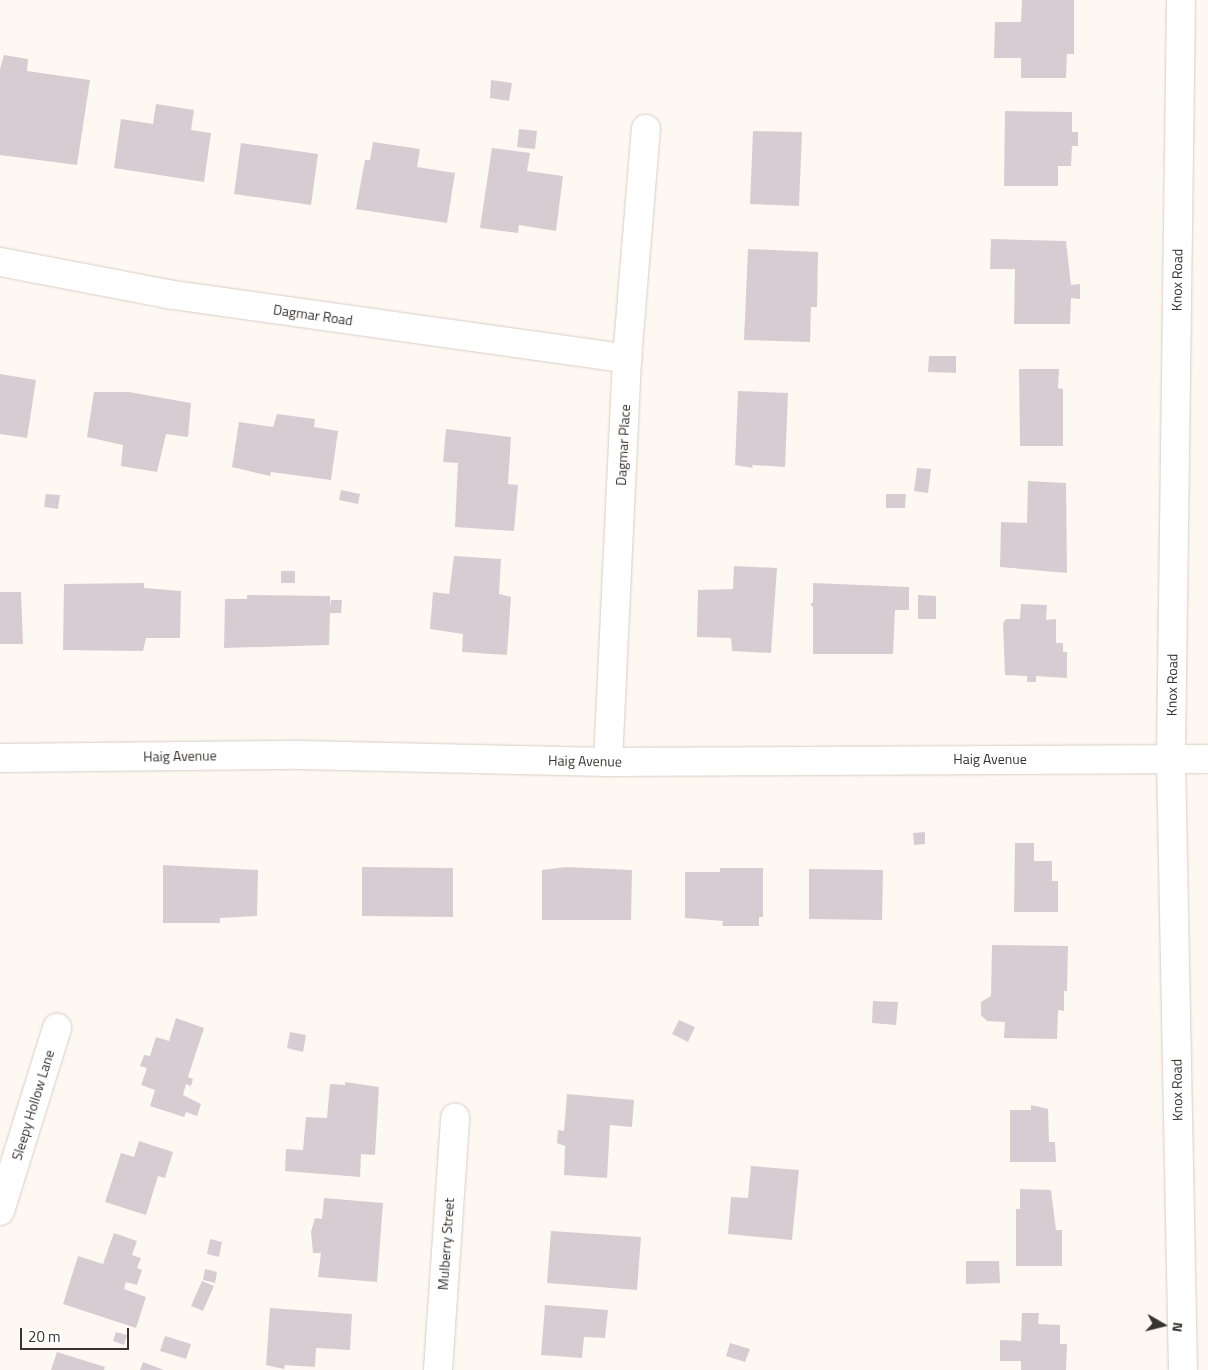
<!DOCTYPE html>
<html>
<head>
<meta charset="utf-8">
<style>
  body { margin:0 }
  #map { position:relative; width:1208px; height:1370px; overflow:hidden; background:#fef8f2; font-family:"Titillium Web",sans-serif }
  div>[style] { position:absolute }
  .building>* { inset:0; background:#d8ccd3 }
  .roads { filter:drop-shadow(0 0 1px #d8cec5) drop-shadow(0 0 1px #d8cec5) }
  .minor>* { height:28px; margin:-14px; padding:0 14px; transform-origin:14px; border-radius:14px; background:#fff }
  span { translate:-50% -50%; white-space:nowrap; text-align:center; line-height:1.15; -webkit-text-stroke:4.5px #fff; paint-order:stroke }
  .street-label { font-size:14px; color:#37332f }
  .north { position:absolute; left:1138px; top:1300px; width:50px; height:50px; -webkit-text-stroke:4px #fff; paint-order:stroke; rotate:98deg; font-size:14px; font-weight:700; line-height:20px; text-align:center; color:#37332f }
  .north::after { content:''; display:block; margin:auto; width:18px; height:22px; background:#37332f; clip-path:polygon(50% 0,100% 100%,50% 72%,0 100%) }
  .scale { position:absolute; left:20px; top:1328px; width:109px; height:22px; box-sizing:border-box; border:2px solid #37332f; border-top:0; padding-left:6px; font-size:15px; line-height:18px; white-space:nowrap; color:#37332f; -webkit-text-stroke:4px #fff; paint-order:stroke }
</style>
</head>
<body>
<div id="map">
  <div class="building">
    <div style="clip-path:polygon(1022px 0,1074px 0,1074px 54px,1067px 54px,1066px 78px,1021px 78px,1021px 58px,994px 58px,995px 22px,1021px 22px)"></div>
    <div style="clip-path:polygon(4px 55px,28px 59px,27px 71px,90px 80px,77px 165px,0 155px,0 69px)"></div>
    <div style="clip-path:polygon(491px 80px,512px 83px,509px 101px,490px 98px)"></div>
    <div style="clip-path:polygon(156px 104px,194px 110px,191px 130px,211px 133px,204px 182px,114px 168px,121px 119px,153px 124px)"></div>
    <div style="clip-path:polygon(1005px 111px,1072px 112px,1072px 132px,1078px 132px,1078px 146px,1072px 146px,1071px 166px,1058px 166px,1058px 186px,1004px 186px)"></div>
    <div style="clip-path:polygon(519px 129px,537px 131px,535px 149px,517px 147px)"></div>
    <div style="clip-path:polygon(753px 131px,802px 132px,799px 206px,750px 204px)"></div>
    <div style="clip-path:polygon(373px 142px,420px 149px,417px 167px,455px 173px,447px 223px,356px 209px,365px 160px,370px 160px)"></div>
    <div style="clip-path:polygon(241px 143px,318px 154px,311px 205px,234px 194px)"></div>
    <div style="clip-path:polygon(492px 148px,530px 153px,527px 171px,563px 176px,556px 231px,519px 225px,518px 233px,480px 228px)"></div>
    <div style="clip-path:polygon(991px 239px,1066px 241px,1071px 285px,1080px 284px,1080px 299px,1071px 298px,1070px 324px,1014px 324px,1015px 269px,990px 269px)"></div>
    <div style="clip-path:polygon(748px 249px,818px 252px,817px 307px,811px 307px,810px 342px,744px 340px)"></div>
    <div style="clip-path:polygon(929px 356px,956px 356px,956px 373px,928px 372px)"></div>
    <div style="clip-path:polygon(1019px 369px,1059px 369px,1058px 388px,1063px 389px,1063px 446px,1020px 446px)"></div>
    <div style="clip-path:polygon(0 374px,36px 380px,27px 438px,0 434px)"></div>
    <div style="clip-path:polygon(738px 391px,788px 393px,785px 467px,752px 465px,753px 468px,735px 465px)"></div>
    <div style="clip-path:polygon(94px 392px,129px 392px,191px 403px,188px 437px,166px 434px,157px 472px,121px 466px,123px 445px,87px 437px)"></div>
    <div style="clip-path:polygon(277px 414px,315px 419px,314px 427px,338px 431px,331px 480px,271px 472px,270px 476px,232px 467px,239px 422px,273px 427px)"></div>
    <div style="clip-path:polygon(446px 429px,511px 437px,508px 484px,518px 485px,514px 531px,455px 527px,458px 463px,443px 462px)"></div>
    <div style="clip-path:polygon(917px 468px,931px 469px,928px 493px,914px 491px)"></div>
    <div style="clip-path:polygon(1028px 481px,1066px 483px,1067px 573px,1000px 567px,1001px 522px,1027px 523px)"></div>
    <div style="clip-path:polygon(341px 490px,360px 494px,358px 504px,339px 500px)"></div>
    <div style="clip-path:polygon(46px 494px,60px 495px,58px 509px,44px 507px)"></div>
    <div style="clip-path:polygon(886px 494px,906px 494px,905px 508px,886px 508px)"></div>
    <div style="clip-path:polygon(454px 556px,501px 559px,499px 594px,511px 597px,507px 655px,462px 652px,463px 634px,430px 629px,433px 592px,449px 594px)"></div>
    <div style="clip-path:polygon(734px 566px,777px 568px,771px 653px,732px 651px,731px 638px,697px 637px,698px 590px,733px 589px)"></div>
    <div style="clip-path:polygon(281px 571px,295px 571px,295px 583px,281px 583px)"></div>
    <div style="clip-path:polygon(144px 583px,144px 588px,181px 591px,180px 638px,146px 638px,143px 651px,63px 650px,64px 584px)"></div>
    <div style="clip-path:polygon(813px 583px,909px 587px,909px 610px,895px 610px,893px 654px,813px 654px,813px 608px,810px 603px,813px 603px)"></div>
    <div style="clip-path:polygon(0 592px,21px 592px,23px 644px,0 644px)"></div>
    <div style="clip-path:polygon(247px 595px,330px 596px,330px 607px,331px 600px,342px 600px,341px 613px,330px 613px,329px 645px,224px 648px,225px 599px,247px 599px)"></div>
    <div style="clip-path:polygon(918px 595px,936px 596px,936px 619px,918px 619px)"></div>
    <div style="clip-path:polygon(1021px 604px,1047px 605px,1046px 620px,1056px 619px,1056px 643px,1063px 643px,1063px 652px,1067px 652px,1067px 678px,1036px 676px,1036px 682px,1027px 682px,1027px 676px,1005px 675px,1003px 623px,1006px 619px,1020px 619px)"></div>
    <div style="clip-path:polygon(925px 832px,925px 844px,914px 845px,913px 833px)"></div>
    <div style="clip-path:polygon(1015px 843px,1034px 843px,1034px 861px,1052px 861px,1052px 881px,1058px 881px,1058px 912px,1014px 912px)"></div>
    <div style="clip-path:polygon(163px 865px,258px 870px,257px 916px,220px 918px,220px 923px,163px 923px)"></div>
    <div style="clip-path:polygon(362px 867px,453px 868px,453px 917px,362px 916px)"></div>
    <div style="clip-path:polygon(566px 867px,632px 870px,631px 920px,542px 920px,542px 870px)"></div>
    <div style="clip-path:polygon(720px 868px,763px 868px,763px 917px,759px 917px,759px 926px,722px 926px,723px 921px,685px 918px,685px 872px,720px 872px)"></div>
    <div style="clip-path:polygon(809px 869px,883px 870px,882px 920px,809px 919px)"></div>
    <div style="clip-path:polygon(992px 945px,1068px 946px,1067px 991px,1064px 991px,1064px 1011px,1058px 1010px,1057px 1039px,1004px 1038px,1005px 1022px,987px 1021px,981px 1015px,981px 1002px,991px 996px)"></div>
    <div style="clip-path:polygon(873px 1001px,898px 1002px,896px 1025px,872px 1023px)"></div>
    <div style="clip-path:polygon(176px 1018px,204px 1028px,188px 1077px,193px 1079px,191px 1086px,186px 1084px,183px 1095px,201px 1104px,197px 1116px,186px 1112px,184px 1117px,150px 1106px,155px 1090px,141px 1085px,147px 1068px,140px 1066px,144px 1055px,150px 1056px,156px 1037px,169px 1041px)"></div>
    <div style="clip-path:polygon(679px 1020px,695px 1027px,688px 1042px,672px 1034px)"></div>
    <div style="clip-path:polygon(290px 1032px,306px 1035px,303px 1052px,287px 1048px)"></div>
    <div style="clip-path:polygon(345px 1082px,379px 1087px,375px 1155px,361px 1154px,360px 1177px,285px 1171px,286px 1149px,303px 1150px,306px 1117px,327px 1118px,330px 1084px,345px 1085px)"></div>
    <div style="clip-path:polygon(567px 1094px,634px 1100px,632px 1127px,610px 1125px,607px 1178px,564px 1175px,565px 1146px,557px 1143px,558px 1130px,564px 1131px)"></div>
    <div style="clip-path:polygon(1031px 1105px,1048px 1109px,1049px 1142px,1055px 1142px,1056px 1162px,1010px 1162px,1010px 1110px,1031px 1110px)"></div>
    <div style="clip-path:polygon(139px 1141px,173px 1152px,165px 1178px,158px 1176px,146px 1215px,105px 1202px,121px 1153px,134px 1157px)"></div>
    <div style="clip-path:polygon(751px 1166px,799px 1170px,792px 1240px,728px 1234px,731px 1197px,748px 1198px)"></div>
    <div style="clip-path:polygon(1020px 1189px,1051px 1190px,1056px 1230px,1062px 1230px,1062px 1266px,1016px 1266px,1016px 1209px,1020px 1209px)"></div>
    <div style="clip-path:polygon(324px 1198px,383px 1203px,377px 1282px,318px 1277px,321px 1253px,313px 1253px,311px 1232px,315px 1218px,322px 1219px)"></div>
    <div style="clip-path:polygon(551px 1231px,641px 1237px,637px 1290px,547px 1283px)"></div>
    <div style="clip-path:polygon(114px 1233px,137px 1241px,132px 1255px,141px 1258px,137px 1268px,142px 1270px,137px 1285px,126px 1282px,124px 1289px,146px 1297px,136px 1328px,63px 1304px,78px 1256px,103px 1264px)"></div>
    <div style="clip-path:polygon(210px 1239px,222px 1242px,219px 1257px,207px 1254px)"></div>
    <div style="clip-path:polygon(966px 1261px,999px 1261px,1000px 1283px,966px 1284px)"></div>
    <div style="clip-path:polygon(205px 1269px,217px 1272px,215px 1283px,203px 1280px)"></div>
    <div style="clip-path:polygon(202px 1281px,214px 1286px,203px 1311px,191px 1306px)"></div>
    <div style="clip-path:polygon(545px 1305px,608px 1310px,605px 1338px,584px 1337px,582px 1358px,541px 1355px)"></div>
    <div style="clip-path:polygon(270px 1308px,352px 1314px,350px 1350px,316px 1348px,315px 1367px,285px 1365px,284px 1369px,266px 1365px)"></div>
    <div style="clip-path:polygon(1022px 1313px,1039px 1313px,1038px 1324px,1060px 1325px,1060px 1344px,1067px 1344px,1066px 1370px,1021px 1370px,1021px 1361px,1000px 1361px,1000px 1340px,1021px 1341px)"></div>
    <div style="clip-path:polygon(116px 1332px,127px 1335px,124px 1345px,113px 1341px)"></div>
    <div style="clip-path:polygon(165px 1336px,191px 1344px,186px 1359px,160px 1351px)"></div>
    <div style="clip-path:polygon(730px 1343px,750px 1349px,745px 1362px,726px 1356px)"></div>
    <div style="clip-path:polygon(57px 1352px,105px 1367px,104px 1370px,51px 1370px)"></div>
    <div style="clip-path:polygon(143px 1362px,164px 1370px,140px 1370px)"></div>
  </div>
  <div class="roads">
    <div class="minor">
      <div style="left:1181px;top:0;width:758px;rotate:90.76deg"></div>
      <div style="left:1171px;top:758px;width:612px;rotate:88.88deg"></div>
      <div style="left:0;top:262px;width:170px;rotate:10.8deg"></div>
      <div style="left:167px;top:294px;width:465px;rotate:8deg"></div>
      <div style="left:0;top:758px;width:300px;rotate:-0.6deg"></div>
      <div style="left:300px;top:755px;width:308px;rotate:1.3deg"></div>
      <div style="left:608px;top:762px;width:600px;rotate:-0.29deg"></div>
      <div style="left:608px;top:762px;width:403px;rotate:-87.3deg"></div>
      <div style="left:627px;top:359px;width:231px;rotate:-85.3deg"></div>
      <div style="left:0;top:1211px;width:192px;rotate:-72.7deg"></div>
      <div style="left:438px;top:1370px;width:253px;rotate:-86.1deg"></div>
    </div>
  </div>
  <div class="street-label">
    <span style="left:1177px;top:280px;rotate:-89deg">Knox Road</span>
    <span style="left:313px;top:315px;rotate:8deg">Dagmar Road</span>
    <span style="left:623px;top:445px;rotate:-87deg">Dagmar Place</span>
    <span style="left:1172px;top:685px;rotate:-89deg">Knox Road</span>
    <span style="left:180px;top:756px;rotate:-1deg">Haig Avenue</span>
    <span style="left:990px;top:759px">Haig Avenue</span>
    <span style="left:585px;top:761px;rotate:1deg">Haig Avenue</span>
    <span style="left:1177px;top:1090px;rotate:-91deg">Knox Road</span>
    <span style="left:33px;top:1105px;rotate:-73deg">Sleepy Hollow Lane</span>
    <span style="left:446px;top:1244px;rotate:-86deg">Mulberry Street</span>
  </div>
  <div class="north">N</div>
  <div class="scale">20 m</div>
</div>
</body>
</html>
